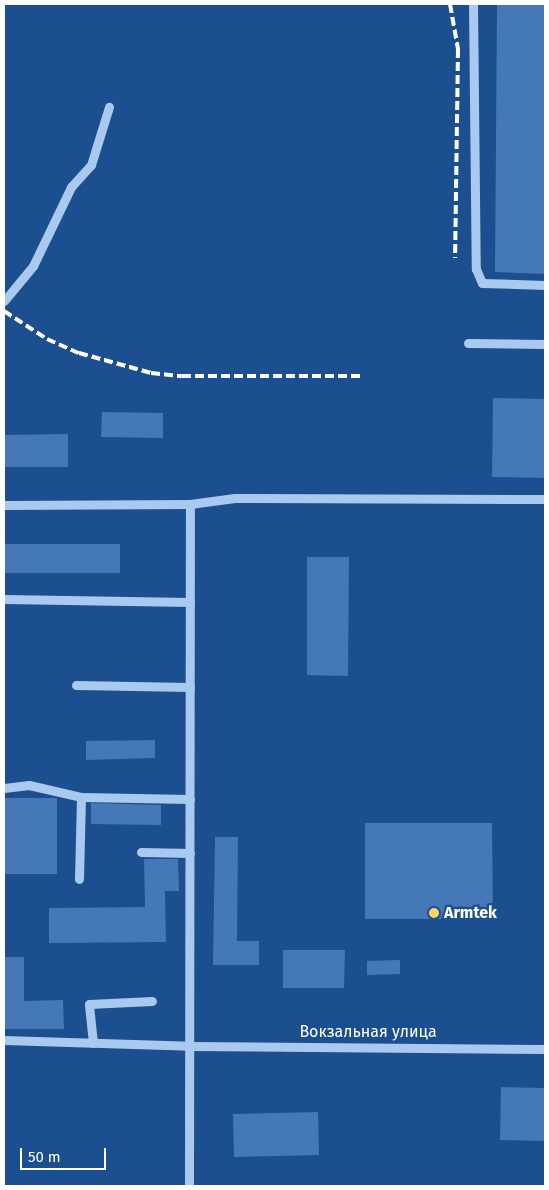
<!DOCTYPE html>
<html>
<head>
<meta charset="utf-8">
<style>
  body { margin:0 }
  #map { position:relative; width:549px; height:1190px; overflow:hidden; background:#1b4f8f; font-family:"Fira Sans",sans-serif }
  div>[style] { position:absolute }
  .building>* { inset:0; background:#4478b7 }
  .minor>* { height:9px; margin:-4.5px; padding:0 4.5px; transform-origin:4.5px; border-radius:4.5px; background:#a9c9ee }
  .rail>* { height:4px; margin-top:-2px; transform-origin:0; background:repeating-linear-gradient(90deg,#fff 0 9px,transparent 0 13px) }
  .dots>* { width:14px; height:14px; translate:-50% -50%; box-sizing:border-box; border:2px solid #1b4f8f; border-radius:50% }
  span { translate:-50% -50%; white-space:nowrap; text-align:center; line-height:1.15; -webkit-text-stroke:4.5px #1b4f8f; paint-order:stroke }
  .poi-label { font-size:16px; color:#fff; font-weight:700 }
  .left { translate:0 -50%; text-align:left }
  .street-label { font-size:16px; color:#fff }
  .frame { position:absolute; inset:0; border:5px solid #fff; pointer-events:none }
  .scale { position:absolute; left:20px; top:1148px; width:86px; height:22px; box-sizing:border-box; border:2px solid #fff; border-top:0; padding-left:6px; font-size:15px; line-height:18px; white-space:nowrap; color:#fff; -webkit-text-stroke:4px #1b4f8f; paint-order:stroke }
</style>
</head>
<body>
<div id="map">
  <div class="building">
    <div style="clip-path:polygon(497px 4px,545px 4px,545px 274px,495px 272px)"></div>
    <div style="clip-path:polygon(493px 398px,545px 399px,545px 478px,492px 477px)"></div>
    <div style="clip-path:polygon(102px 412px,163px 413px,163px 438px,101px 437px)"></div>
    <div style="clip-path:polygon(68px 434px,68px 467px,4px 467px,4px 435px)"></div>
    <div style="clip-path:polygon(4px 544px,120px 544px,120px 573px,4px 573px)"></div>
    <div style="clip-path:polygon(307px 557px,349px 557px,348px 676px,307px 675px)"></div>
    <div style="clip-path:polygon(155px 740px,155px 758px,86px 760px,86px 741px)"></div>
    <div style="clip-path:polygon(4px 798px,57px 798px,57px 874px,4px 874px)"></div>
    <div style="clip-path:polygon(91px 803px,161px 805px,161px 825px,91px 824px)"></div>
    <div style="clip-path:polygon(365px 823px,492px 823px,493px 919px,365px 919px)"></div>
    <div style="clip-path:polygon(215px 837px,238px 837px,237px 941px,259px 941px,259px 965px,213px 965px)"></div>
    <div style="clip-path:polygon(144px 859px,178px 859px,179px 891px,165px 891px,166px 942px,49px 943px,49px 908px,145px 907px)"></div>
    <div style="clip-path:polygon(283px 950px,345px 950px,344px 988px,283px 988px)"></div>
    <div style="clip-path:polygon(4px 957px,24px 957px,24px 1001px,63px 1000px,64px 1029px,4px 1029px)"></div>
    <div style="clip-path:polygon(400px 960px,400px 974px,367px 975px,367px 961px)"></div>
    <div style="clip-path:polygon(501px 1087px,545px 1088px,545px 1141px,500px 1140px)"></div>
    <div style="clip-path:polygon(318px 1112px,319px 1155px,234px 1157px,233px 1114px)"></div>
  </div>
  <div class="minor">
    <div style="left:473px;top:4px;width:265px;rotate:89.4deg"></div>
    <div style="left:476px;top:269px;width:15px;rotate:67deg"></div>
    <div style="left:482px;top:283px;width:63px;rotate:1.8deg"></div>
    <div style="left:4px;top:301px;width:45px;rotate:-50.4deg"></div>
    <div style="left:33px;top:266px;width:88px;rotate:-64.3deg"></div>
    <div style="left:71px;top:187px;width:30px;rotate:-48deg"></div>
    <div style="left:91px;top:165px;width:61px;rotate:-72.8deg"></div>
    <div style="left:468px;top:343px;width:77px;rotate:0.7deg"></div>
    <div style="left:4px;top:505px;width:186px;rotate:-0.3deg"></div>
    <div style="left:4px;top:599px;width:186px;rotate:0.9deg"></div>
    <div style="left:76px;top:685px;width:114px;rotate:1deg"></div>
    <div style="left:4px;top:788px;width:25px;rotate:-7deg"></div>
    <div style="left:29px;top:785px;width:53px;rotate:13deg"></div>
    <div style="left:141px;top:852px;width:49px;rotate:1.2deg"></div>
    <div style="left:79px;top:879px;width:82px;rotate:-88.6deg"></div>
    <div style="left:81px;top:797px;width:109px;rotate:1.1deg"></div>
    <div style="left:4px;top:1040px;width:186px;rotate:1.8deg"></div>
    <div style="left:190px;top:1046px;width:355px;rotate:0.5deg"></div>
    <div style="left:93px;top:1043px;width:39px;rotate:-96deg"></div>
    <div style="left:89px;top:1004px;width:63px;rotate:-2.7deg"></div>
    <div style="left:189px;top:1186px;width:682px;rotate:-89.92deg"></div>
    <div style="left:190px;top:504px;width:45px;rotate:-7.6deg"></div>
    <div style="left:235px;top:498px;width:310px;rotate:0.2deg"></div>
  </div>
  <div class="rail">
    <div style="left:450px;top:4px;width:46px;rotate:79.9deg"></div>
    <div style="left:458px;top:49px;width:209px;rotate:90.8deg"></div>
    <div style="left:4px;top:311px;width:51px;rotate:33.1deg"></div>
    <div style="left:47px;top:339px;width:35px;rotate:24deg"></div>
    <div style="left:79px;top:353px;width:75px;rotate:15.5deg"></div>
    <div style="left:151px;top:373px;width:31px;rotate:6deg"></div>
    <div style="left:182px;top:376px;width:181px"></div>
  </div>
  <div class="dots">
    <div style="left:434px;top:913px;background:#ffd166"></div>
  </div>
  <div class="poi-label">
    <span class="left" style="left:444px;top:913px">Armtek</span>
  </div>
  <div class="street-label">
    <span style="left:368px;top:1032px">Вокзальная улица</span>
  </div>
  <div class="frame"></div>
  <div class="scale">50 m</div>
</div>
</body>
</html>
